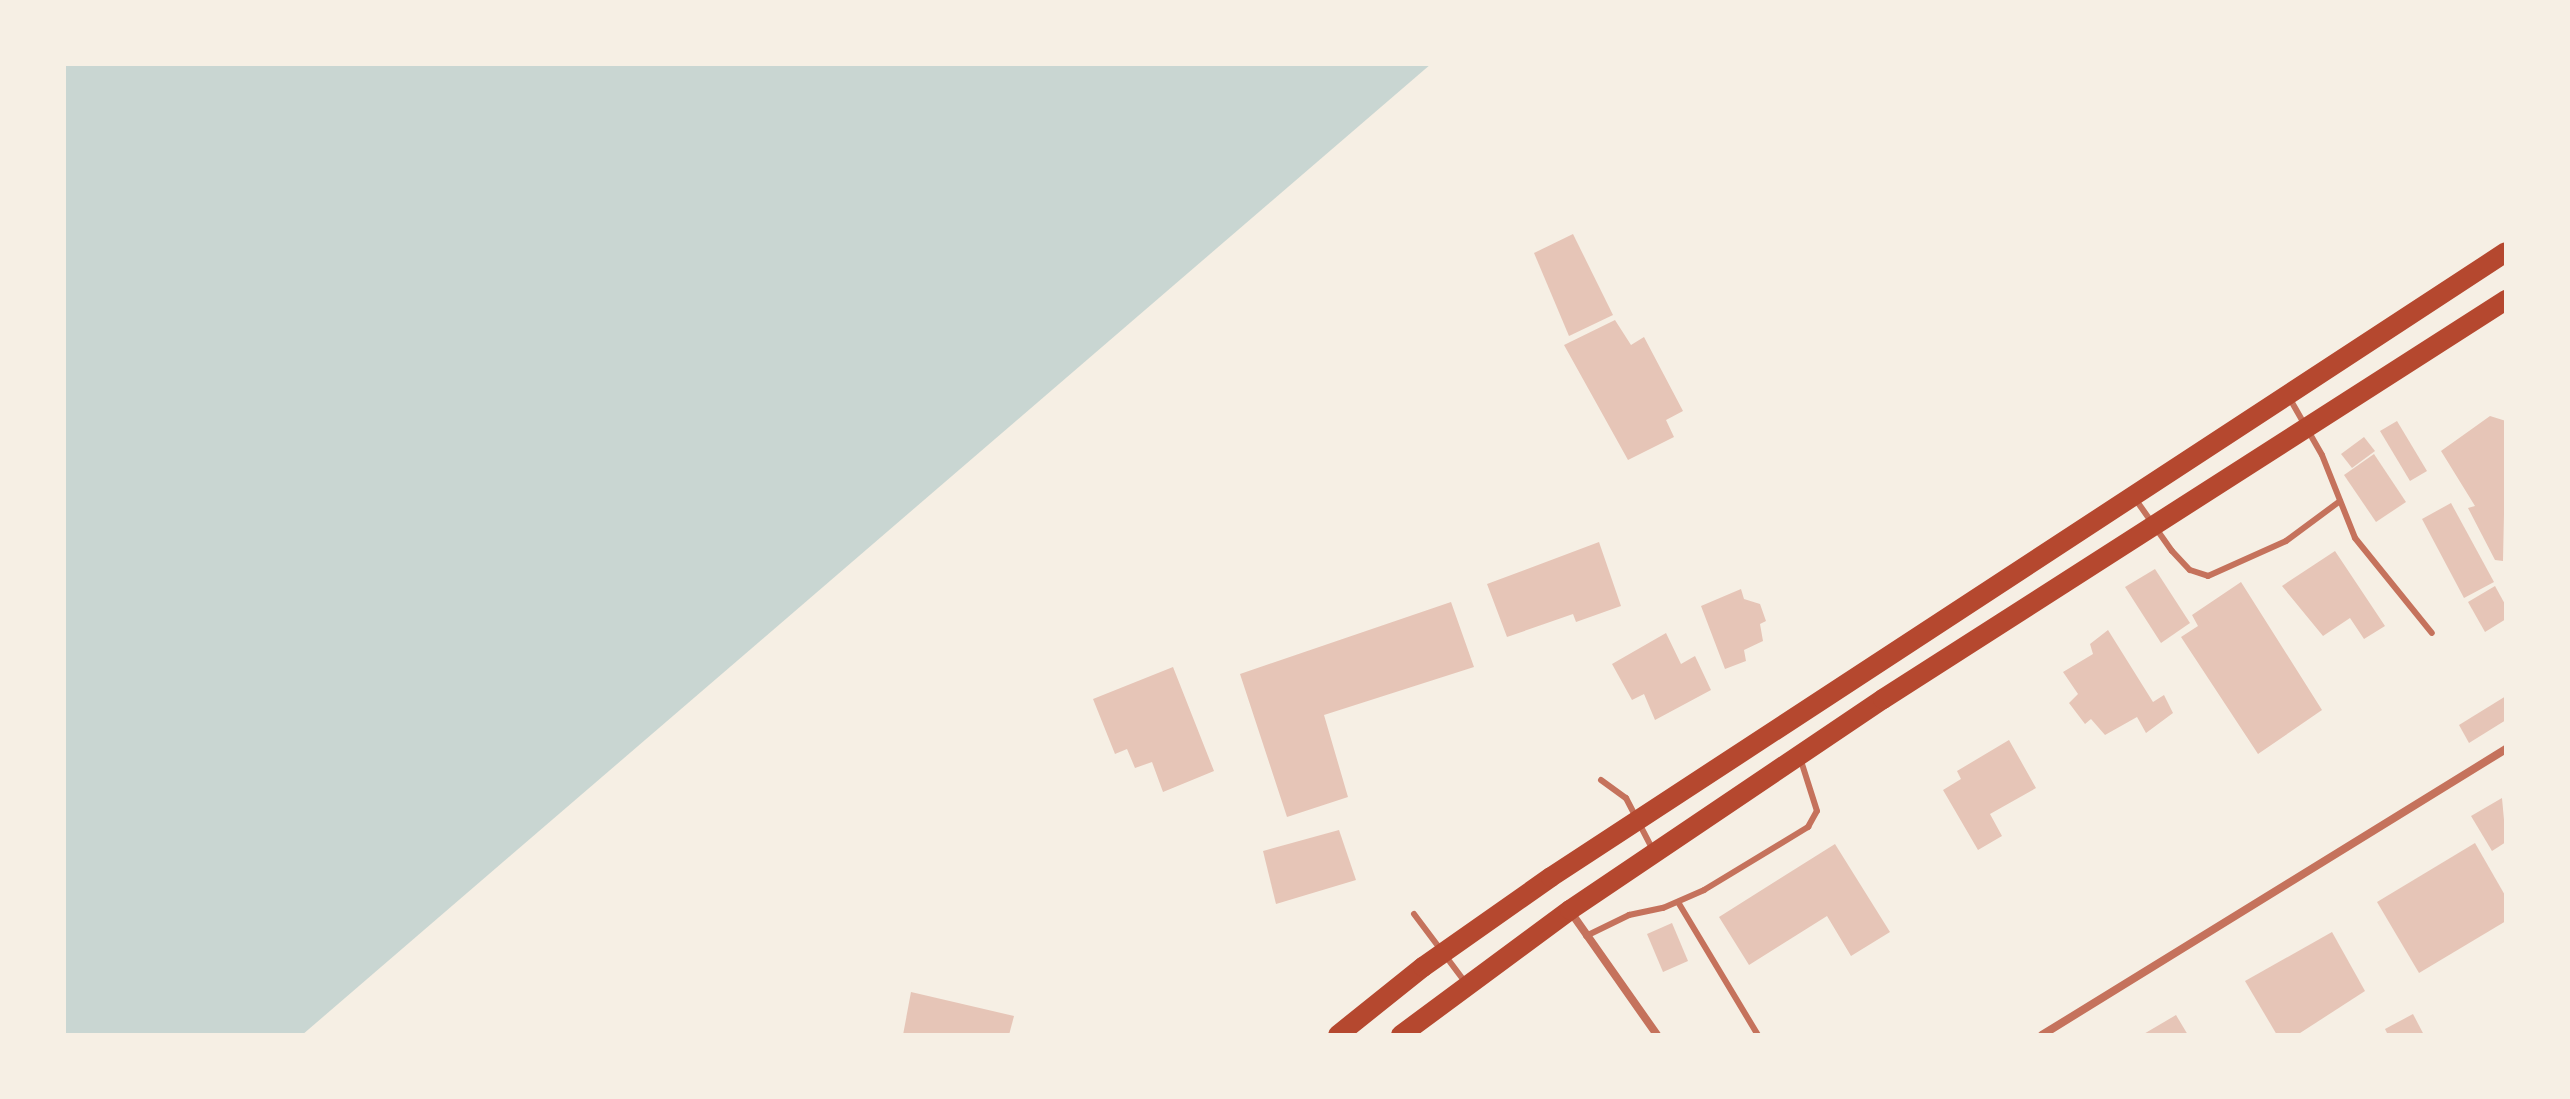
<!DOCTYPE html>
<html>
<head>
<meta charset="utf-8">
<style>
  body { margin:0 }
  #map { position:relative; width:2570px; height:1099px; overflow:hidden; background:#f6efe4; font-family:"Golos Text",sans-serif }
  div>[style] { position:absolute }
  .water>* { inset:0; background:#c9d6d2 }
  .building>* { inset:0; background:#e6c5b7 }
  .service>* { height:6px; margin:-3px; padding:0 3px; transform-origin:3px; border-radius:3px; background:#c5725c }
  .minor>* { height:8px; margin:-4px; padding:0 4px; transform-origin:4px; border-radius:4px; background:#c5725c }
  .primary>* { height:20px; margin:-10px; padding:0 10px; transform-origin:10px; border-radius:10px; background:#b5482f }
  span { translate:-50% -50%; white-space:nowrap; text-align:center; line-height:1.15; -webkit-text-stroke:6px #f6efe4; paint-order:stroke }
  .frame { position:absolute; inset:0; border:66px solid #f6efe4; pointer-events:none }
</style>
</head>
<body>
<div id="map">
  <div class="water">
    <div style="clip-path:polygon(64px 64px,1431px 64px,302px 1035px,64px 1035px)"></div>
  </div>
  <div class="building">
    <div style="clip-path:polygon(1573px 234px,1613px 315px,1569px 336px,1534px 253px)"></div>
    <div style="clip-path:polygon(1615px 320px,1631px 345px,1644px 337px,1683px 411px,1666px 420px,1674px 437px,1628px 460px,1564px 345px)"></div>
    <div style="clip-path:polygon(2490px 416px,2506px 421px,2503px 561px,2495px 560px,2468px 508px,2475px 506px,2441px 451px)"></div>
    <div style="clip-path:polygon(2397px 421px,2427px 471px,2410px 481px,2380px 431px)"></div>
    <div style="clip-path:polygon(2364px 437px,2375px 451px,2352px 468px,2341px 454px)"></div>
    <div style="clip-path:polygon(2374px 454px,2406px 502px,2376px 522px,2344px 475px)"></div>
    <div style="clip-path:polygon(2451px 503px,2494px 582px,2464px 598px,2422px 519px)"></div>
    <div style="clip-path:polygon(1599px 542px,1621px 606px,1576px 622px,1573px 614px,1507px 637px,1487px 584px)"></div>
    <div style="clip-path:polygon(2335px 551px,2385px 626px,2364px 639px,2350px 618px,2323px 636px,2282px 586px)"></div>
    <div style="clip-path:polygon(2155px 569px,2190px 623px,2161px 643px,2125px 587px)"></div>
    <div style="clip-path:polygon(2241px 582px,2322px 710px,2258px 754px,2181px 637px,2198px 626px,2192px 615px)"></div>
    <div style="clip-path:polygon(2495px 586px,2506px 606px,2506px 619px,2485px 632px,2468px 602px)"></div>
    <div style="clip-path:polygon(1741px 589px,1744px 599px,1760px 604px,1766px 621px,1760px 624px,1763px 641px,1744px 650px,1746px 661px,1725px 669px,1701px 606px)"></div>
    <div style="clip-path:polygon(1451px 602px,1474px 667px,1324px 715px,1348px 797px,1287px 817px,1240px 674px)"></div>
    <div style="clip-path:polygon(2108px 630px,2153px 702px,2164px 695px,2173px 713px,2146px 733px,2137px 717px,2105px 735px,2091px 719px,2085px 724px,2069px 703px,2078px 694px,2063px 672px,2093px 654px,2090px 644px)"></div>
    <div style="clip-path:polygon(1666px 633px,1681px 664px,1695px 656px,1711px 690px,1655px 720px,1644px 694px,1632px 700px,1612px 664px)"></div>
    <div style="clip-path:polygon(1173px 667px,1214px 771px,1163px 792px,1152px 762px,1135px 768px,1127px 749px,1115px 754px,1093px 699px)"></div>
    <div style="clip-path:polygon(2506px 696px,2506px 720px,2469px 743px,2459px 725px)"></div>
    <div style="clip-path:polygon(2009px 740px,2036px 788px,1990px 814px,2002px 836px,1978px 850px,1943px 790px,1961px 779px,1957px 771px)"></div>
    <div style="clip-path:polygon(2502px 798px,2506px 842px,2492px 851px,2471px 816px)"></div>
    <div style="clip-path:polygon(1339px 830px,1356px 880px,1276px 904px,1263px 851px)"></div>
    <div style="clip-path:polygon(2475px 843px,2506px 897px,2506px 921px,2419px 973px,2377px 902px)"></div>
    <div style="clip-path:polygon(1835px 844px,1890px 932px,1851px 956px,1827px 916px,1749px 965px,1719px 917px)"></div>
    <div style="clip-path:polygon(1672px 923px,1688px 961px,1663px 972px,1647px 934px)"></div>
    <div style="clip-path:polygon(2332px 932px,2365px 991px,2297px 1035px,2277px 1035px,2245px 981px)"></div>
    <div style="clip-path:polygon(911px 992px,1014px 1016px,1009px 1035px,903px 1035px)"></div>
    <div style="clip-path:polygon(2413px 1014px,2424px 1035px,2388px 1035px,2385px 1029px)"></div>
    <div style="clip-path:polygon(2176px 1015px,2188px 1035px,2142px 1035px)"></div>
  </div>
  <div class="service">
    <div style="left:2290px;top:399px;width:64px;rotate:60.3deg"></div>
    <div style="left:2322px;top:455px;width:89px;rotate:68.3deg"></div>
    <div style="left:2355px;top:538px;width:122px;rotate:51deg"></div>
    <div style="left:2136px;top:500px;width:62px;rotate:54.8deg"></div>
    <div style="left:2172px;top:551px;width:26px;rotate:47deg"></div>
    <div style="left:2190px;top:570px;width:19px;rotate:18deg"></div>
    <div style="left:2208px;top:576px;width:85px;rotate:-24.2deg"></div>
    <div style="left:2286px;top:541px;width:67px;rotate:-36.5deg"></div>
    <div style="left:1601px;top:780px;width:31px;rotate:36deg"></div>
    <div style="left:1626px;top:798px;width:59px;rotate:62.6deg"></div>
    <div style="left:1678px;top:902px;width:155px;rotate:59deg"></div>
    <div style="left:1414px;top:914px;width:85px;rotate:53.1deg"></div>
    <div style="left:1586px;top:936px;width:48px;rotate:-26deg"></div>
    <div style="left:1629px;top:915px;width:35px;rotate:-12deg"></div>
    <div style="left:1663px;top:908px;width:45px;rotate:-23.7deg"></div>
    <div style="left:1704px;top:890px;width:122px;rotate:-31.2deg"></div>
    <div style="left:1808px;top:827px;width:18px;rotate:-61deg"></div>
    <div style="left:1817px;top:811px;width:52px;rotate:-107.7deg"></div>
  </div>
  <div class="minor">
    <div style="left:1570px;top:911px;width:151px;rotate:54.9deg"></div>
    <div style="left:2042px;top:1035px;width:545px;rotate:-31.65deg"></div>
  </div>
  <div class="primary">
    <div style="left:1338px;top:1035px;width:109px;rotate:-38.7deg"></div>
    <div style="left:1423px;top:967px;width:156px;rotate:-35.1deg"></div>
    <div style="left:1551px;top:877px;width:1141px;rotate:-33.2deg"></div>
    <div style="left:1401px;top:1035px;width:210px;rotate:-36.5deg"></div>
    <div style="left:1570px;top:910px;width:377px;rotate:-34deg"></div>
    <div style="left:1883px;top:699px;width:740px;rotate:-32.64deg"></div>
  </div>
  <div class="frame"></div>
</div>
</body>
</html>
